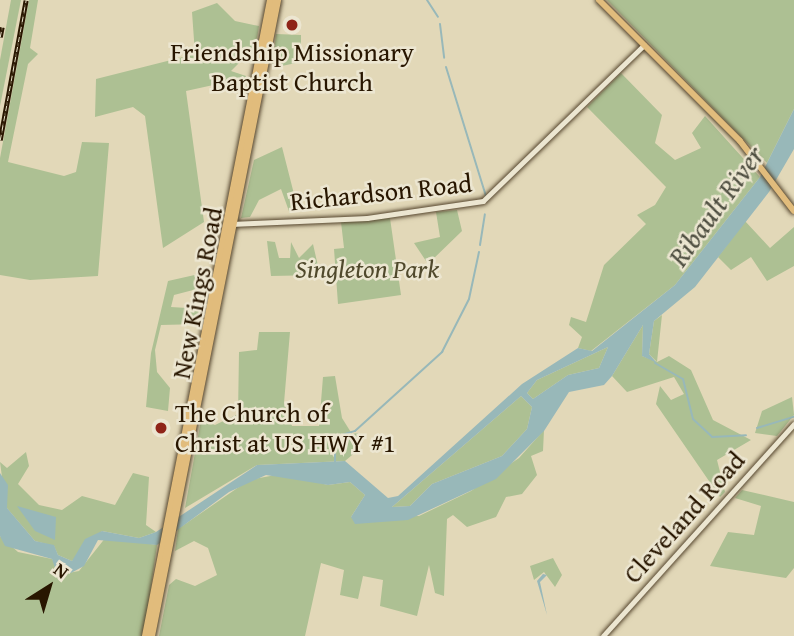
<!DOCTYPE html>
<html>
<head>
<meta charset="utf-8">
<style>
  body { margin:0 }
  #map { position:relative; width:794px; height:636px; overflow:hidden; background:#e2d8b8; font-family:"Gentium Book Plus",serif }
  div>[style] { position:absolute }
  .green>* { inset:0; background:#adc093 }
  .water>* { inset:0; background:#98b8b9 }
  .stream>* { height:2px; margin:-1px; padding:0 1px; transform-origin:1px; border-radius:1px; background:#98b8b9 }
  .roads { filter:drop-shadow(0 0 2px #56462e) drop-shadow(0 0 2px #56462e) }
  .minor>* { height:4.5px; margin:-2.25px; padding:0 2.25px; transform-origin:2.25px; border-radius:2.25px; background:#ece6d1 }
  .major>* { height:6px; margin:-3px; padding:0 3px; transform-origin:3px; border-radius:3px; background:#e1bc7c }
  .highway>* { height:8px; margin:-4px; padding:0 4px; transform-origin:4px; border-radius:4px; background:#e1bc7c }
  .rail>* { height:4.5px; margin-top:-2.25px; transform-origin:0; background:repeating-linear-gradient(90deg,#ece6d1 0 5px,#281600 0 10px); box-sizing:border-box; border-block:2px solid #281600 }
  .dots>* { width:19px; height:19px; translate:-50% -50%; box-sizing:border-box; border:4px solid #ece6d1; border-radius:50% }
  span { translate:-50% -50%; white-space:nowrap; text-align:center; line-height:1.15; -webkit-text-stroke:5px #ece6d1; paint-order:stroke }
  .poi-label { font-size:26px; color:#281600 }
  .left { translate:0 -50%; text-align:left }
  .street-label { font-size:26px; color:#281600 }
  .park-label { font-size:26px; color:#50492c; font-style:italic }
  .water-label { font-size:28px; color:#4f4f41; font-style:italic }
  .north { position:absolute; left:14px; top:552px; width:70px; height:70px; -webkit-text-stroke:5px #ece6d1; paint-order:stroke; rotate:37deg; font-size:19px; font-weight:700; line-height:28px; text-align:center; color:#281600 }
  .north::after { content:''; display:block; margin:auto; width:24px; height:32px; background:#281600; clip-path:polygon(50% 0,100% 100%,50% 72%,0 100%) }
</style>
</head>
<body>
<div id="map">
  <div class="green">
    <div style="clip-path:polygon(11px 0,21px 0,0 106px,0 60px)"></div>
    <div style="clip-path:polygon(29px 0,38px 0,30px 48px,38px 54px,28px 64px,8px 162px,64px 176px,76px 172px,82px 142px,109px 143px,98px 276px,30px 280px,0 275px,0 158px)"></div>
    <div style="clip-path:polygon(607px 0,794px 0,794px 109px,767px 163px)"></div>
    <div style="clip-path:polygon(217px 3px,235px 21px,259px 26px,256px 46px,231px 71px,246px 76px,245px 85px,227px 82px,186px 91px,204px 222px,163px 248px,145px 116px,133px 107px,95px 117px,96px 79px,195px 54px,192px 12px)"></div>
    <div style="clip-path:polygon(276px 34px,301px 35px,301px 62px,272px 68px)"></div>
    <div style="clip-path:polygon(621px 73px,662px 115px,655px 143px,675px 160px,701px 148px,692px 133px,705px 116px,760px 177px,675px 285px,591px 351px,578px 348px,582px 337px,569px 325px,571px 317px,586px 322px,604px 265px,646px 224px,637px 215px,655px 205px,666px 187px,587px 107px)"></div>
    <div style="clip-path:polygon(282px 147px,294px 194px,290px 214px,281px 189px,259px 200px,250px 217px,241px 218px,254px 160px)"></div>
    <div style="clip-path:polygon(457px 210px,462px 231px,428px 264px,414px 243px,440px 237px,436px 212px)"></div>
    <div style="clip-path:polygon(390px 218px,401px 295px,338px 304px,334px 249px,344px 248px,341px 222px)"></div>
    <div style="clip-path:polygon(745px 221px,770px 248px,794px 227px,794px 266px,767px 281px,751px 257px,731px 270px,718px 257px)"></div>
    <div style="clip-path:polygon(267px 241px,275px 242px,279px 258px,290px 258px,291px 242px,299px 258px,313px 244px,320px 275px,271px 276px)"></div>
    <div style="clip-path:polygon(199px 274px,197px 289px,174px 295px,171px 307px,203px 309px,201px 324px,161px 325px,155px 350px,157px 372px,170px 388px,168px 411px,146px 407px,151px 353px,168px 281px)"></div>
    <div style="clip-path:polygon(662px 315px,657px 362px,669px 356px,691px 370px,713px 420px,751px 440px,717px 460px,725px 492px,720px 497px,656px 404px,660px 386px,671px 400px,684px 394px,674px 377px,627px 392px,612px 376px,643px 325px,642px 356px,657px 362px,649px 354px,654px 321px)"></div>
    <div style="clip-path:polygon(259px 332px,290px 332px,284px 403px,292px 426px,319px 426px,323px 377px,335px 376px,342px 418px,352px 434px,358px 433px,358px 450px,345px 461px,257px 465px,185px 508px,201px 420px,215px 425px,238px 414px,239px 352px,257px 350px)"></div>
    <div style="clip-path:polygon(608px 347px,599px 368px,568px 375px,533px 399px,527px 393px,537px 380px)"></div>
    <div style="clip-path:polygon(521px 396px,532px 407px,527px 429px,502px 456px,432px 484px,410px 506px,392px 507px)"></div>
    <div style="clip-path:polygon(792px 397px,794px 415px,777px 436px,755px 433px,762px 411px)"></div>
    <div style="clip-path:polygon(544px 430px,543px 451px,531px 456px,537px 475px,522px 494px,506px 497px,496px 517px,467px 527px,453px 515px,447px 519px,444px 596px,435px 593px,429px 565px,417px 616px,380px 606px,383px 580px,363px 576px,358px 599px,340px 595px,344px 570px,321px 563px,305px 636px,159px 636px,169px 585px,176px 579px,195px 586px,217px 575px,208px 548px,194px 541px,175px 551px,178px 529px,249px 480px,281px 474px,328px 485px,350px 482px,365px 495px,351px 517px,419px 516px,471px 491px,519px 458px)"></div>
    <div style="clip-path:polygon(26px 452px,29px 466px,18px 484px,39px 505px,62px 510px,82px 496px,115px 505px,133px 473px,149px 477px,146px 525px,156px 532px,139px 538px,102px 531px,72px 561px,58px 555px,54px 546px,35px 541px,6px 507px,0 462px,7px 468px)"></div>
    <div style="clip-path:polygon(742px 490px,794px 502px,794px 568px,786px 578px,710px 566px,728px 532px,754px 535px,761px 506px,735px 498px)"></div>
    <div style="clip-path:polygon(0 536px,18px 552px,52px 559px,63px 574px,79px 571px,106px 537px,157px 545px,144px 636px,0 636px)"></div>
    <div style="clip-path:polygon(553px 558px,562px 575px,555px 587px,544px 572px,534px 580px,530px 566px)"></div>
  </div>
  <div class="water">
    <div style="clip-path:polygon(evenodd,794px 109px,794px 149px,769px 192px,695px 287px,654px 321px,649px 354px,657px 363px,642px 356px,643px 325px,612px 376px,604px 385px,569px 392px,544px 431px,496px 479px,408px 520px,355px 524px,351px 517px,365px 495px,350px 482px,328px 485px,266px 475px,229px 492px,157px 545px,98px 540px,84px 566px,71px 573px,55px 568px,52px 559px,5px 546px,0 536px,0 473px,8px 485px,7px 508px,35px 541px,54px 545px,58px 555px,72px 561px,85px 539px,102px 531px,139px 538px,156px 532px,257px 465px,345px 461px,388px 498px,398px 496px,522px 384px,578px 348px,592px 351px,675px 285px,760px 177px,794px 109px,608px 347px,599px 368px,568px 375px,533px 399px,527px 393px,537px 380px,608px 347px,794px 109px,521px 396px,532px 407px,527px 429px,502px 456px,432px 484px,410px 506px,392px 507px,521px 396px)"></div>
    <div style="clip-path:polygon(17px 506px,56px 517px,55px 540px,35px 531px)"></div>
    <div style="clip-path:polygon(543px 574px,547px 575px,540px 582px,547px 615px,537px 581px)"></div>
  </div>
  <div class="stream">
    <div style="left:427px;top:0;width:20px;rotate:57deg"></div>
    <div style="left:440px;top:24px;width:34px;rotate:83deg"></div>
    <div style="left:446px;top:67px;width:135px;rotate:72.8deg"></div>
    <div style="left:480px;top:245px;width:31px;rotate:-81deg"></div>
    <div style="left:655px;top:363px;width:32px;rotate:30deg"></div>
    <div style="left:683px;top:379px;width:41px;rotate:76deg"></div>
    <div style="left:693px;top:419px;width:26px;rotate:43deg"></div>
    <div style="left:712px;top:437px;width:34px;rotate:-3deg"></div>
    <div style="left:757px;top:428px;width:38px;rotate:-17deg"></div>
    <div style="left:335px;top:462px;width:25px;rotate:-90deg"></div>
    <div style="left:335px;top:437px;width:21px;rotate:-17deg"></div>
    <div style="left:355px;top:431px;width:118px;rotate:-42.2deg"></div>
    <div style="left:442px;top:352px;width:59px;rotate:-63deg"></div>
    <div style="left:469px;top:299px;width:48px;rotate:-78deg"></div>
  </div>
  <div class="roads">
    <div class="minor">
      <div style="left:231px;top:224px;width:136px;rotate:-2.5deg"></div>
      <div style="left:367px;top:218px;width:117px;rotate:-8.3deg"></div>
      <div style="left:483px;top:201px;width:224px;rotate:-44.1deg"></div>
      <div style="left:603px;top:636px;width:285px;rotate:-48deg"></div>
    </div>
    <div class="major">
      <div style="left:599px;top:0;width:199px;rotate:45deg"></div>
      <div style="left:740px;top:141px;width:88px;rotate:52.4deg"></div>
    </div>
    <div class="highway">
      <div style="left:146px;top:636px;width:648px;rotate:-78.88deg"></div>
      <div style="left:151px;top:636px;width:648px;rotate:-78.79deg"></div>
    </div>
  </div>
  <div class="rail">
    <div style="left:0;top:37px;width:10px;rotate:-79deg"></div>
    <div style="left:0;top:140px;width:142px;rotate:-79.5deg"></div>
  </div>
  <div class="dots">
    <div style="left:292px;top:25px;background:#8f2418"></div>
    <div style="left:161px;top:428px;background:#8f2418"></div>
  </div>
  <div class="poi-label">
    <span style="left:292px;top:67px">Friendship Missionary<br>Baptist Church</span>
    <span class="left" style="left:175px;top:428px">The Church of<br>Christ at US HWY #1</span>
  </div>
  <div class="street-label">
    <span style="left:381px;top:192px;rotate:-6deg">Richardson Road</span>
    <span style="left:197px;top:293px;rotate:-79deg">New Kings Road</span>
    <span style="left:684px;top:517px;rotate:-48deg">Cleveland Road</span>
  </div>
  <div class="park-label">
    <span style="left:367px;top:269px">Singleton Park</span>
  </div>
  <div class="water-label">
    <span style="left:716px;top:206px;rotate:-54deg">Ribault River</span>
  </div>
  <div class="north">N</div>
</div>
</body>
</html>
